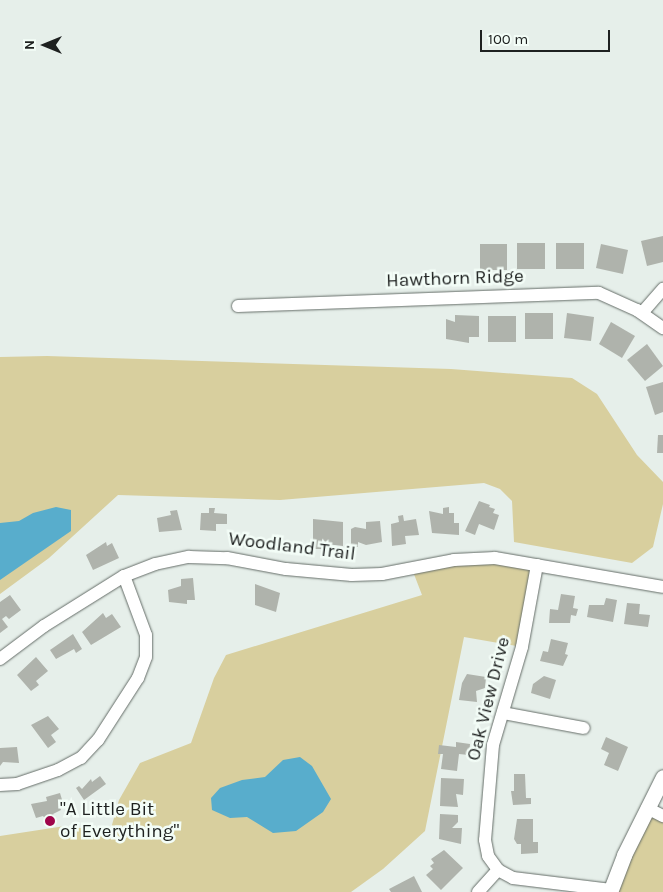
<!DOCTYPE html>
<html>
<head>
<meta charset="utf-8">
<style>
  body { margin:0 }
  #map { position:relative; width:663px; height:892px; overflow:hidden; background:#e6efea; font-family:Karla,sans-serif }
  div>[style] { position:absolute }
  .green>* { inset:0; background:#d8cf9e }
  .water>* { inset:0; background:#58adcc }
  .building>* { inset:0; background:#afb3ac }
  .roads { filter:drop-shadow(0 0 1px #656d68) drop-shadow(0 0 1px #656d68) }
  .minor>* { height:12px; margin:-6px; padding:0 6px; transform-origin:6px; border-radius:6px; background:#fff }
  .major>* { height:15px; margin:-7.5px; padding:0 7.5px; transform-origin:7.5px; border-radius:7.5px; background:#fff }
  .dots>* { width:14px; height:14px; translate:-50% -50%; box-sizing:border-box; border:2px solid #f3fdf7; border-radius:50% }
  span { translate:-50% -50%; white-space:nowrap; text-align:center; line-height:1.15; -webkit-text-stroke:5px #f3fdf7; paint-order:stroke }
  .street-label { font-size:19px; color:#1e2120 }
  .poi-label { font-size:19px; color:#1e2120 }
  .left { translate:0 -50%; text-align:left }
  .north { position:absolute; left:20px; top:20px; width:50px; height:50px; -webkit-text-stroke:4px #f3fdf7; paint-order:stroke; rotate:270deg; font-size:14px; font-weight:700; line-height:20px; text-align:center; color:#1e2120 }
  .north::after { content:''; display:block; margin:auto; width:18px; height:22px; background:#1e2120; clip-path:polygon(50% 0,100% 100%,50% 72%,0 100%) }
  .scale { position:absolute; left:480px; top:30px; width:130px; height:22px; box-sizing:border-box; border:2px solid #1e2120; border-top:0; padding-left:6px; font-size:15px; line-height:18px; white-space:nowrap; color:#1e2120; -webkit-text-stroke:4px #f3fdf7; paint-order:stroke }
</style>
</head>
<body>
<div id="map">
  <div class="green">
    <div style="clip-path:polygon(47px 356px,451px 369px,572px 378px,597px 394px,637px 455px,663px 482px,663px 504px,653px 547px,632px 563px,514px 542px,512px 501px,500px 489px,484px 483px,280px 500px,118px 495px,49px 558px,0 594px,0 357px)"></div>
    <div style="clip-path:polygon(440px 562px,537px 565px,522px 647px,464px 637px,425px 831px,383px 869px,351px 892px,0 892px,0 836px,65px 826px,110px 832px,119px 800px,140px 763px,191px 743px,214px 678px,226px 655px,422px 595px,412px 569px)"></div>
    <div style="clip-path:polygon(647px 808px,663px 816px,663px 892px,610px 892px)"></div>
  </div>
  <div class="water">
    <div style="clip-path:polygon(56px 507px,71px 510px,71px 531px,0 580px,0 523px,19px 521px,33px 513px)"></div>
    <div style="clip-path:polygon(300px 757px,312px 766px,331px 799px,323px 812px,296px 831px,273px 833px,247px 817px,230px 818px,212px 810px,211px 798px,220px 788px,242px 780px,265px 777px,283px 760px)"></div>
  </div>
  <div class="building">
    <div style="clip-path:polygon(663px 236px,663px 262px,647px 266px,641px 241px)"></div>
    <div style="clip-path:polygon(517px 243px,545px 243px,545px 269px,517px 269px)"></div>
    <div style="clip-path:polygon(556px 243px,584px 243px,584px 269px,556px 269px)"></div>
    <div style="clip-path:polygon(480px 244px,507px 244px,507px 270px,480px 270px)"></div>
    <div style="clip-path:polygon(601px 244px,628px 250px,623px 274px,596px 268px)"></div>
    <div style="clip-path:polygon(525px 313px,553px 313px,553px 339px,525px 339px)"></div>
    <div style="clip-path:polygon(567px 313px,594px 317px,591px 341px,564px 338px)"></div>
    <div style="clip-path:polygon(455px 315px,479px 316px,479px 337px,469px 337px,469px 343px,446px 339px,446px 319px,455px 322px)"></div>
    <div style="clip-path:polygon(488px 316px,516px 316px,516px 342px,488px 342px)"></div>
    <div style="clip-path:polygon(611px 322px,635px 336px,622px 358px,599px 344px)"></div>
    <div style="clip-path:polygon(647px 344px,663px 366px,645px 381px,627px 360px)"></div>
    <div style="clip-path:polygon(663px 382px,663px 412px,655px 415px,646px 387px)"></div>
    <div style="clip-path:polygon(658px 435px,663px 435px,663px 453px,657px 453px)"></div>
    <div style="clip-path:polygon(479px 501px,490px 505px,489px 507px,495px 509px,493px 513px,499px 515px,494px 530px,479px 524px,475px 535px,465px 531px)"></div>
    <div style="clip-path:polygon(449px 507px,449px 513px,454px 513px,454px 523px,459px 523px,459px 535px,432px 533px,429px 511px,443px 514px,443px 508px)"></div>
    <div style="clip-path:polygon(209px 508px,215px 508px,214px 513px,227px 514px,227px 524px,216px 524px,216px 531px,200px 530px,201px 513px,209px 513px)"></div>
    <div style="clip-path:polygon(177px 510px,182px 530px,159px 532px,157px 518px,171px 515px,170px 511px)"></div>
    <div style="clip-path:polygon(403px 515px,404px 521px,416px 519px,419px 535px,405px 536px,406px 544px,392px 546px,391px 524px,399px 522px,398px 516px)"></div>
    <div style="clip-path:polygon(313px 519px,343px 522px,343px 546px,326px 544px,326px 549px,313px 549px)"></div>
    <div style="clip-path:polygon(380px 521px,382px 542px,366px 545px,358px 542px,358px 547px,351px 547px,351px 529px,355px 527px,366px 529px,366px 522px)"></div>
    <div style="clip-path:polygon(106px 542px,107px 546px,112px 543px,119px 558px,93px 570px,86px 555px)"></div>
    <div style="clip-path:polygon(193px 578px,195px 600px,187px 600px,187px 604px,169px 602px,168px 590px,181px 586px,181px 579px)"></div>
    <div style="clip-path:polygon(255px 584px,280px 593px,276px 612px,255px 605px)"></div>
    <div style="clip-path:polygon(561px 594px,575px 596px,573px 608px,578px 609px,576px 616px,571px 615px,570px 623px,549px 623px,550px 609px,558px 610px)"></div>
    <div style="clip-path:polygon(10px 595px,21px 610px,9px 619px,6px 616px,2px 619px,8px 627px,0 633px,0 602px)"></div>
    <div style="clip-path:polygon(606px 598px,617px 600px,613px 622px,587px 617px,589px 605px,604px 605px)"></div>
    <div style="clip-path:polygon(627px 603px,640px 604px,639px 614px,650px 615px,648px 627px,624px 624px)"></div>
    <div style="clip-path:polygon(103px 613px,106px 618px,112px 614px,121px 627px,91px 645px,82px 632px)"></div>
    <div style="clip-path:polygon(73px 634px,82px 649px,76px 653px,74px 649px,56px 659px,50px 650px)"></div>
    <div style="clip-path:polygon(551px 639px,568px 643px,565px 654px,568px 655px,563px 666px,540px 661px,543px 651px,548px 652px)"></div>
    <div style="clip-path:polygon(36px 657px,48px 671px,36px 681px,39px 685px,31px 691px,17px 675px)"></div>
    <div style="clip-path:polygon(467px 674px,486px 677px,485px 688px,476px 691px,477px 702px,459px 700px,462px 683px)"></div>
    <div style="clip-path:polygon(544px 676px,556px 680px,550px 699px,531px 693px,533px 684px)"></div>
    <div style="clip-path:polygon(48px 716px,59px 729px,51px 735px,56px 742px,48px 748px,31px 725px)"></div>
    <div style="clip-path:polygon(606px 737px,628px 747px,618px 771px,604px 765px,609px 753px,601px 749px)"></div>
    <div style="clip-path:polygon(456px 742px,470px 744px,469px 755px,459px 754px,457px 771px,441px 769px,443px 754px,438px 754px,439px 745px,456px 747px)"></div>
    <div style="clip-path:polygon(17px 747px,19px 763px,3px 762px,0 766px,0 748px)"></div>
    <div style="clip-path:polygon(514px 774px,525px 774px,526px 798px,531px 798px,531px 804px,513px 805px,511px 791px,514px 791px)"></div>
    <div style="clip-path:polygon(100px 776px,106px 784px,84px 800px,76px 788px,79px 786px,82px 789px,91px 779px,92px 782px)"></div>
    <div style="clip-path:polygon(441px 778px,464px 779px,463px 795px,456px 794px,458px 807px,440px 806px)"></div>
    <div style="clip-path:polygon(60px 793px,63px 803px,59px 804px,61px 810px,53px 814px,55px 819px,48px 822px,43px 816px,36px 818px,31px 804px,47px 801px,46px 797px)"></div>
    <div style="clip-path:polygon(440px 814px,458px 815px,458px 822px,452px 828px,462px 828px,461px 844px,439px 839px)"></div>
    <div style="clip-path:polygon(517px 819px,533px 819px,533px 842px,538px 842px,538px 853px,521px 854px,521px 844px,517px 844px,514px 839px)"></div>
    <div style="clip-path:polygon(444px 850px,463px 868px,441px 890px,426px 875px,433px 869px,430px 866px,434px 863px,431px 859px)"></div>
    <div style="clip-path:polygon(414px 876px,422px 892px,391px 892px,389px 889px)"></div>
  </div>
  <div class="roads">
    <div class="minor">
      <div style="left:238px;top:306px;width:361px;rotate:-2.1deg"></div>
      <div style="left:599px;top:293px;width:42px;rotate:24.1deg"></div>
      <div style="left:637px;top:310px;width:32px;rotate:35deg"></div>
      <div style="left:642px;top:313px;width:32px;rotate:-49deg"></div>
      <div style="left:537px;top:565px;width:83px;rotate:100.4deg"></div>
      <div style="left:522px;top:647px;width:102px;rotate:106.5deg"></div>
      <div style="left:493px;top:745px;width:95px;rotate:94.8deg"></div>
      <div style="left:485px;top:840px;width:16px;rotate:79deg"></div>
      <div style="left:488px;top:856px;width:17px;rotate:54deg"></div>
      <div style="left:498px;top:870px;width:17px;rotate:28deg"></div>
      <div style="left:513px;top:878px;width:99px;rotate:7deg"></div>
      <div style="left:0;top:659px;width:55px;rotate:-36.9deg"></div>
      <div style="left:44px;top:626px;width:94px;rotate:-32deg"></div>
      <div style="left:124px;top:576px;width:33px;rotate:-21deg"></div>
      <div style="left:155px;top:564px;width:35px;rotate:-12deg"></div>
      <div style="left:189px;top:557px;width:38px;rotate:2deg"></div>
      <div style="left:227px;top:558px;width:60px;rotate:10.6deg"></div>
      <div style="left:286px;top:569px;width:66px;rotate:5.2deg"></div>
      <div style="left:352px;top:575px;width:30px;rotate:-2deg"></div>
      <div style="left:382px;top:574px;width:73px;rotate:-11deg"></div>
      <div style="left:454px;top:560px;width:41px;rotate:-2.8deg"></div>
      <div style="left:495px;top:558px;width:170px;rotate:9.8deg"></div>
      <div style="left:503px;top:713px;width:82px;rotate:10.5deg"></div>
      <div style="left:0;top:785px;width:17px;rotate:-3deg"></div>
      <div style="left:17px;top:784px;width:43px;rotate:-18.9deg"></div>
      <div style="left:58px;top:770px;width:26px;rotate:-28deg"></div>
      <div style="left:81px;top:758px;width:25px;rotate:-47deg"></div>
      <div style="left:98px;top:740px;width:74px;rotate:-57.2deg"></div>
      <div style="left:138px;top:678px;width:22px;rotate:-69deg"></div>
      <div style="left:146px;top:657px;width:22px;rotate:-90deg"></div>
      <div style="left:146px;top:635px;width:63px;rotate:-110.4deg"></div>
      <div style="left:647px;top:808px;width:18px;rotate:27deg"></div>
      <div style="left:478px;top:892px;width:30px;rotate:-48deg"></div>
    </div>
    <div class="major">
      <div style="left:610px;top:892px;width:40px;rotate:-69deg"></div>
      <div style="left:624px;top:855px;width:87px;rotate:-63.4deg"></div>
    </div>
  </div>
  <div class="dots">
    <div style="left:50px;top:821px;background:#9f054b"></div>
  </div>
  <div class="street-label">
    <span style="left:455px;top:279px;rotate:-2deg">Hawthorn Ridge</span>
    <span style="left:292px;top:547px;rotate:7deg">Woodland Trail</span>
    <span style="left:489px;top:699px;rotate:-76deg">Oak View Drive</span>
  </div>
  <div class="poi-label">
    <span class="left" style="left:60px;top:821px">"A Little Bit<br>of Everything"</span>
  </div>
  <div class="north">N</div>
  <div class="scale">100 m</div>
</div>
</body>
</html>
